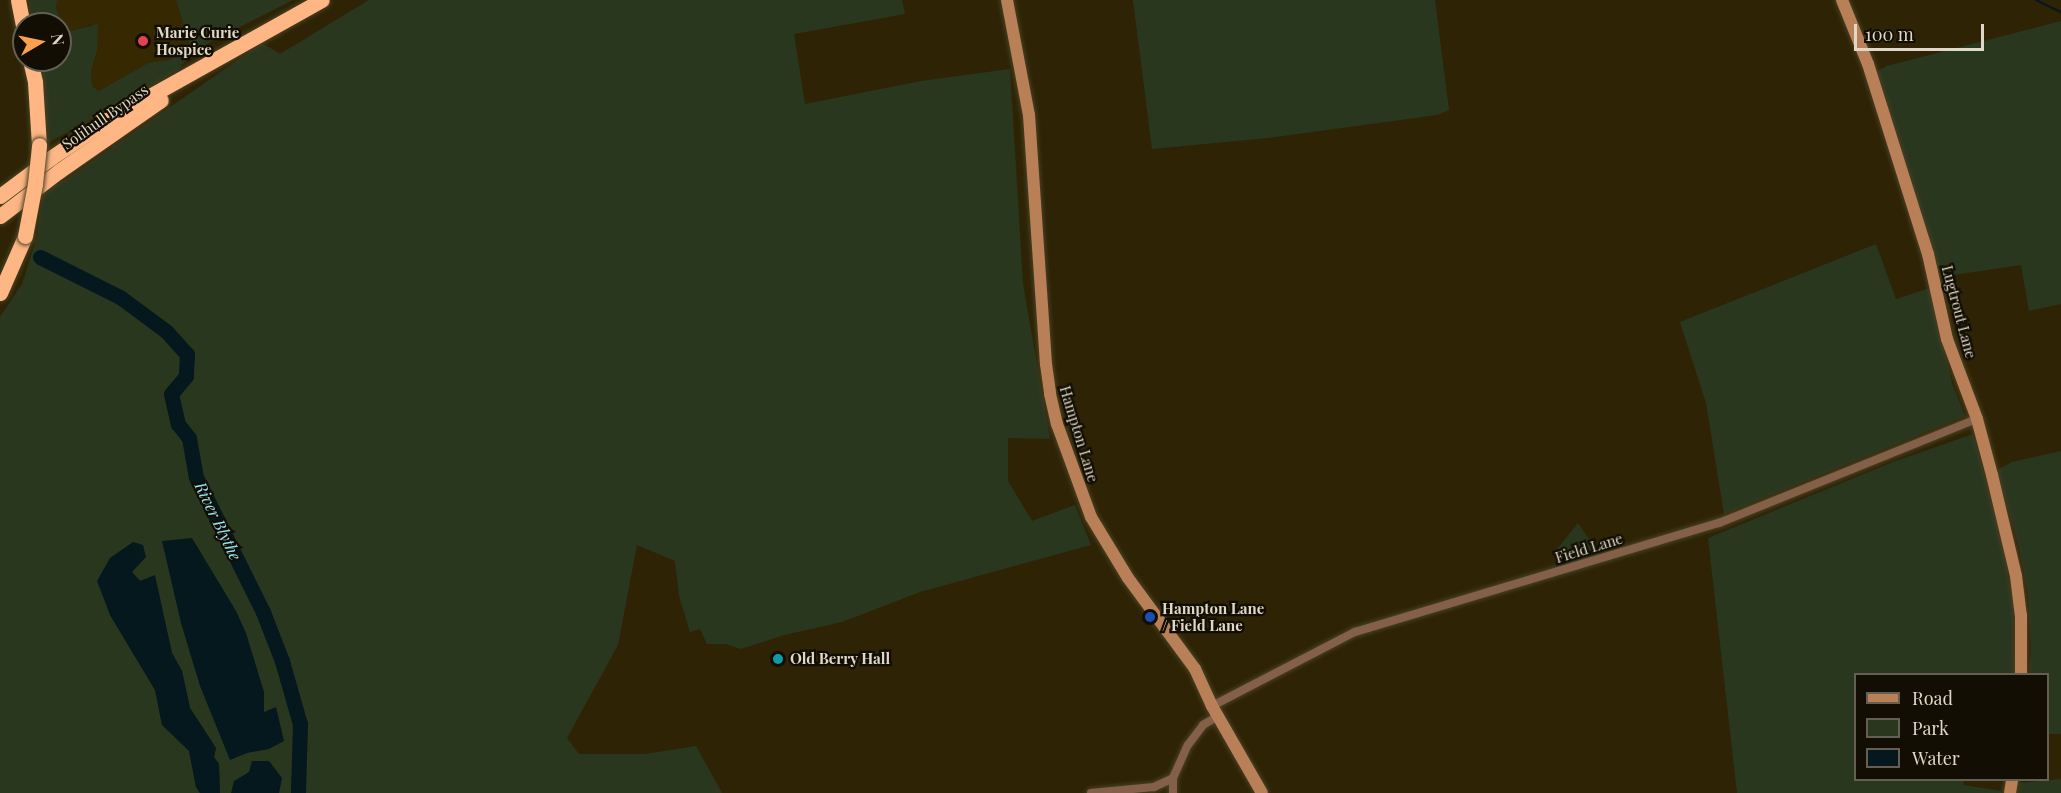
<!DOCTYPE html>
<html>
<head>
<meta charset="utf-8">
<style>
  body { margin:0 }
  #map { position:relative; width:2061px; height:793px; overflow:hidden; background:#2e2405; font-family:"Playfair Display",serif }
  div>[style] { position:absolute }
  .built>* { inset:0; background:#362901 }
  .green>* { inset:0; background:#2a371f }
  .water>* { inset:0; background:#04181d }
  .stream>* { height:2px; margin:-1px; padding:0 1px; transform-origin:1px; border-radius:1px; background:#04181d }
  .river>* { height:15px; margin:-7.5px; padding:0 7.5px; transform-origin:7.5px; border-radius:7.5px; background:#04181d }
  .roads { filter:drop-shadow(0 0 2px #4a4124) drop-shadow(0 0 2px #4a4124) }
  .street>* { height:8px; margin:-4px; padding:0 4px; transform-origin:4px; border-radius:4px; background:#836047 }
  .secondary>* { height:12px; margin:-6px; padding:0 6px; transform-origin:6px; border-radius:6px; background:#b98058 }
  .highway>* { height:15px; margin:-7.5px; padding:0 7.5px; transform-origin:7.5px; border-radius:7.5px; background:#fdb684 }
  .bridges { filter:drop-shadow(0 0 2px #4a4124) drop-shadow(0 0 2px #4a4124) }
  .highway-bridge>* { height:15px; margin:-7.5px; padding:0 7.5px; transform-origin:7.5px; border-radius:7.5px; background:#fdb684 }
  .dots>* { width:16px; height:16px; translate:-50% -50%; box-sizing:border-box; border:3px solid #120e03; border-radius:50% }
  span { translate:-50% -50%; white-space:nowrap; text-align:center; line-height:1.15; -webkit-text-stroke:4.5px #120e03; paint-order:stroke }
  .poi-label { font-size:15px; color:#dfd8c8; font-weight:700 }
  .left { translate:0 -50%; text-align:left }
  .street-label { font-size:15px; color:#dfd8c8 }
  .water-label { font-size:16px; color:#97e4fa; font-style:italic }
  .legend { position:absolute; left:1854px; top:673px; width:195px; height:108px; box-sizing:border-box; background:#120e03; border:2px solid #645f52; margin:0; padding:8px 10px; list-style:none; font-size:18px; color:#dfd8c8 }
  .legend li { display:flex; align-items:center; gap:12px; height:30px }
  .legend b { width:30px; border:2px solid #645f52 }
  .north { position:absolute; left:12px; top:12px; width:60px; height:60px; box-sizing:border-box; background:#120e03; border:2px solid #645f52; border-radius:50%; rotate:81deg; font-size:16px; font-weight:700; line-height:24px; text-align:center; color:#dfd8c8 }
  .north::after { content:''; display:block; margin:auto; width:21px; height:27px; background:#fa9f4f; clip-path:polygon(50% 0,100% 100%,50% 72%,0 100%) }
  .scale { position:absolute; left:1854px; top:24px; width:130px; height:27px; box-sizing:border-box; border:3px solid #dfd8c8; border-top:0; padding-left:8px; font-size:18px; line-height:21px; white-space:nowrap; color:#dfd8c8; -webkit-text-stroke:4px #120e03; paint-order:stroke }
</style>
</head>
<body>
<div id="map">
  <div class="built">
    <div style="clip-path:polygon(57px 0,176px 0,192px 51px,168px 60px,148px 63px,99px 91px,92px 86px,91px 71px,97px 51px,92px 24px,70px 31px,63px 25px,56px 8px)"></div>
  </div>
  <div class="green">
    <div style="clip-path:polygon(28px 0,57px 0,56px 8px,63px 25px,70px 31px,98px 24px,97px 51px,91px 71px,92px 86px,99px 91px,148px 63px,168px 60px,192px 51px,176px 0,293px 0,193px 51px,178px 70px,48px 143px,39px 60px,60px 60px,60px 24px,33px 24px)"></div>
    <div style="clip-path:polygon(369px 0,902px 0,905px 14px,794px 34px,805px 104px,921px 81px,1010px 69px,1023px 284px,1050px 439px,1008px 438px,1008px 481px,1032px 521px,1075px 505px,1091px 545px,920px 592px,842px 622px,784px 635px,741px 649px,726px 644px,707px 644px,700px 629px,690px 632px,679px 596px,675px 561px,637px 545px,618px 645px,567px 738px,579px 754px,645px 754px,696px 746px,722px 793px,220px 793px,219px 764px,214px 757px,216px 748px,190px 708px,182px 671px,172px 653px,154px 576px,140px 581px,132px 572px,143px 545px,110px 615px,155px 690px,162px 725px,189px 750px,196px 787px,200px 793px,0 793px,0 317px,22px 284px,37px 237px,43px 192px,67px 179px,262px 43px,280px 54px)"></div>
    <div style="clip-path:polygon(1133px 0,1435px 0,1449px 110px,1437px 115px,1268px 138px,1152px 149px)"></div>
    <div style="clip-path:polygon(2061px 21px,2061px 304px,2029px 311px,2021px 265px,1940px 277px,1876px 72px,1887px 66px)"></div>
    <div style="clip-path:polygon(1876px 244px,1896px 299px,1930px 288px,1952px 383px,1965px 416px,1724px 514px,1706px 403px,1680px 322px)"></div>
    <div style="clip-path:polygon(1973px 434px,2001px 537px,2013px 601px,2014px 674px,1856px 674px,1856px 780px,1964px 780px,1963px 785px,2002px 791px,2001px 793px,1737px 793px,1708px 538px,1893px 462px)"></div>
    <div style="clip-path:polygon(2061px 451px,2061px 734px,2048px 734px,2048px 674px,2029px 674px,2031px 650px,2028px 594px,2019px 547px,1997px 470px,2012px 462px)"></div>
    <div style="clip-path:polygon(1578px 523px,1599px 554px,1554px 568px,1558px 548px)"></div>
    <div style="clip-path:polygon(2061px 779px,2061px 793px,2017px 793px,2018px 783px)"></div>
  </div>
  <div class="water">
    <div style="clip-path:polygon(192px 538px,236px 611px,246px 633px,264px 692px,264px 712px,276px 707px,284px 741px,269px 749px,247px 753px,230px 760px,200px 686px,181px 623px,162px 541px)"></div>
    <div style="clip-path:polygon(133px 542px,143px 545px,146px 557px,132px 572px,140px 581px,155px 575px,172px 653px,182px 671px,190px 708px,216px 748px,214px 757px,219px 764px,220px 793px,200px 793px,196px 787px,189px 751px,162px 725px,155px 690px,110px 615px,97px 581px,110px 558px)"></div>
    <div style="clip-path:polygon(252px 761px,269px 761px,282px 778px,279px 793px,231px 793px,234px 781px,249px 772px)"></div>
  </div>
  <div class="stream">
    <div style="left:2036px;top:0;width:28px;rotate:26deg"></div>
  </div>
  <div class="river">
    <div style="left:40px;top:257px;width:89px;rotate:26.6deg"></div>
    <div style="left:120px;top:297px;width:57px;rotate:36.5deg"></div>
    <div style="left:166px;top:331px;width:31px;rotate:48deg"></div>
    <div style="left:187px;top:354px;width:22px;rotate:93deg"></div>
    <div style="left:186px;top:376px;width:23px;rotate:130deg"></div>
    <div style="left:171px;top:394px;width:31px;rotate:77deg"></div>
    <div style="left:178px;top:424px;width:18px;rotate:52deg"></div>
    <div style="left:189px;top:438px;width:40px;rotate:80deg"></div>
    <div style="left:196px;top:477px;width:151px;rotate:63.6deg"></div>
    <div style="left:263px;top:612px;width:53px;rotate:68.8deg"></div>
    <div style="left:282px;top:661px;width:66px;rotate:74.1deg"></div>
    <div style="left:300px;top:724px;width:69px;rotate:91.7deg"></div>
  </div>
  <div class="roads">
    <div class="street">
      <div style="left:1212px;top:706px;width:161px;rotate:-27.4deg"></div>
      <div style="left:1355px;top:632px;width:380px;rotate:-16.7deg"></div>
      <div style="left:1719px;top:523px;width:278px;rotate:-22deg"></div>
      <div style="left:1091px;top:793px;width:63px;rotate:-5.4deg"></div>
      <div style="left:1154px;top:787px;width:21px;rotate:-25deg"></div>
      <div style="left:1173px;top:778px;width:36px;rotate:-66deg"></div>
      <div style="left:1188px;top:745px;width:25px;rotate:-53deg"></div>
      <div style="left:1203px;top:725px;width:17px;rotate:-31deg"></div>
      <div style="left:1173px;top:793px;width:15px;rotate:-90deg"></div>
    </div>
    <div class="secondary">
      <div style="left:1007px;top:0;width:117px;rotate:79.2deg"></div>
      <div style="left:1029px;top:115px;width:250px;rotate:86.1deg"></div>
      <div style="left:1046px;top:364px;width:30px;rotate:82deg"></div>
      <div style="left:1050px;top:394px;width:31px;rotate:77deg"></div>
      <div style="left:1057px;top:424px;width:99px;rotate:69.9deg"></div>
      <div style="left:1091px;top:517px;width:71px;rotate:58.8deg"></div>
      <div style="left:1128px;top:578px;width:113px;rotate:53.6deg"></div>
      <div style="left:1195px;top:669px;width:41px;rotate:65.3deg"></div>
      <div style="left:1212px;top:706px;width:100px;rotate:60.1deg"></div>
      <div style="left:1842px;top:0;width:69px;rotate:67.9deg"></div>
      <div style="left:1868px;top:64px;width:199px;rotate:72.5deg"></div>
      <div style="left:1928px;top:254px;width:87px;rotate:77.4deg"></div>
      <div style="left:1947px;top:339px;width:85px;rotate:69.4deg"></div>
      <div style="left:1977px;top:419px;width:58px;rotate:75deg"></div>
      <div style="left:1992px;top:475px;width:104px;rotate:76.6deg"></div>
      <div style="left:2016px;top:576px;width:39px;rotate:83deg"></div>
      <div style="left:2021px;top:615px;width:59px;rotate:90deg"></div>
      <div style="left:2010px;top:793px;width:13px;rotate:-81deg"></div>
    </div>
    <div class="highway">
      <div style="left:18px;top:0;width:31px;rotate:79deg"></div>
      <div style="left:30px;top:60px;width:23px;rotate:77deg"></div>
      <div style="left:35px;top:82px;width:63px;rotate:86.4deg"></div>
      <div style="left:0;top:196px;width:65px;rotate:-36.9deg"></div>
      <div style="left:52px;top:157px;width:66px;rotate:-33.9deg"></div>
      <div style="left:107px;top:120px;width:246px;rotate:-29.2deg"></div>
      <div style="left:0;top:216px;width:74px;rotate:-37.3deg"></div>
      <div style="left:59px;top:171px;width:124px;rotate:-34.8deg"></div>
      <div style="left:0;top:293px;width:62px;rotate:-66.3deg"></div>
    </div>
  </div>
  <div class="bridges">
    <div class="highway-bridge">
      <div style="left:25px;top:236px;width:53px;rotate:-79.1deg"></div>
      <div style="left:35px;top:184px;width:39px;rotate:-84deg"></div>
    </div>
  </div>
  <div class="dots">
    <div style="left:143px;top:41px;background:#e0444e"></div>
    <div style="left:1150px;top:617px;background:#1a4fb4"></div>
    <div style="left:778px;top:659px;background:#0f9aa8"></div>
  </div>
  <div class="poi-label">
    <span class="left" style="left:156px;top:41px">Marie Curie<br>Hospice</span>
    <span class="left" style="left:1162px;top:617px">Hampton Lane<br>/ Field Lane</span>
    <span class="left" style="left:790px;top:659px">Old Berry Hall</span>
  </div>
  <div class="street-label">
    <span style="left:105px;top:117px;rotate:-35deg">Solihull Bypass</span>
    <span style="left:1959px;top:312px;rotate:75deg">Lugtrout Lane</span>
    <span style="left:1079px;top:434px;rotate:73deg">Hampton Lane</span>
    <span style="left:1589px;top:548px;rotate:-17deg">Field Lane</span>
  </div>
  <div class="water-label">
    <span style="left:218px;top:521px;rotate:64deg">River Blythe</span>
  </div>
  <ul class="legend">
  <li><b style="height:8px;background:#b98058"></b>Road</li>
  <li><b style="height:16px;background:#2a371f"></b>Park</li>
  <li><b style="height:16px;background:#04181d"></b>Water</li>
  </ul>
  <div class="north">N</div>
  <div class="scale">100 m</div>
</div>
</body>
</html>
